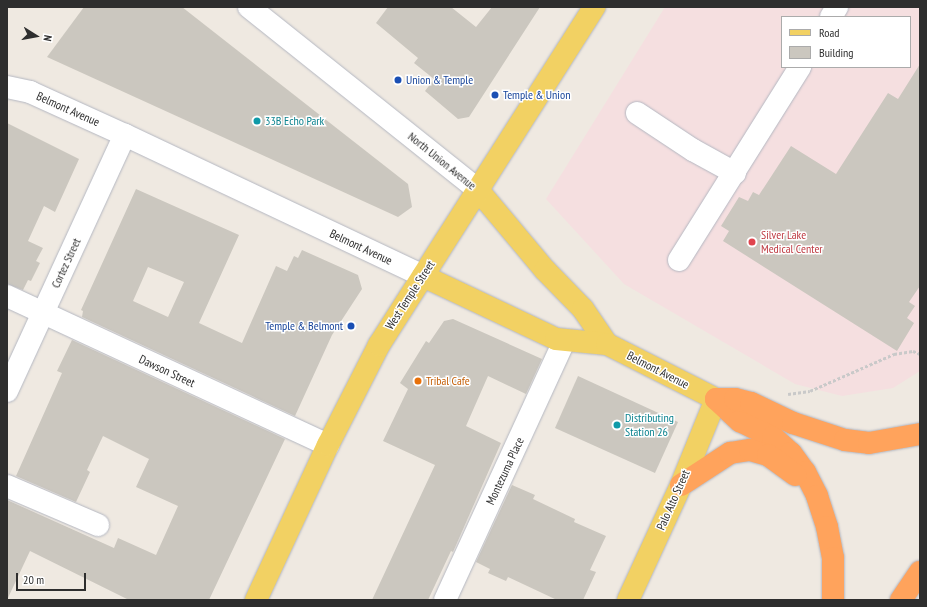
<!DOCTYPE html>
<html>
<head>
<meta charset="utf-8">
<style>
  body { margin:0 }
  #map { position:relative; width:927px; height:607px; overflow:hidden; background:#efe9e1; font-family:"PT Sans Narrow",sans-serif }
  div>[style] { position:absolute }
  .medical>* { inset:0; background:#f5dfe0 }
  .building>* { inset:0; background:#cbc7bf }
  .path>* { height:2.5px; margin-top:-1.25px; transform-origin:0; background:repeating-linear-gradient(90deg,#c9c9c9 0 3px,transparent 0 5px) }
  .roads { filter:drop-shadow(0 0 1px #b4b7c1) drop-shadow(0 0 1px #b4b7c1) }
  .minor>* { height:22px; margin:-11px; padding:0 11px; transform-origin:11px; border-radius:11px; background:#fff }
  .major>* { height:22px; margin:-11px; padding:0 11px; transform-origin:11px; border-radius:11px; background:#f2d163 }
  .highway>* { height:22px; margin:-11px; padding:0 11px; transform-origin:11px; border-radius:11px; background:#ffa35c }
  .dots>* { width:11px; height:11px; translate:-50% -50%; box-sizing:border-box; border:2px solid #fff; border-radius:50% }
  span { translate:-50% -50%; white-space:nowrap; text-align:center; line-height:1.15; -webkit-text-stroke:3px #fff; paint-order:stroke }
  .transit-label { font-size:12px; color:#164399 }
  .left { translate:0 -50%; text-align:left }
  .right { translate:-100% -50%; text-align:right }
  .street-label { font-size:12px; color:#2e2e2e }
  .culture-label { font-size:12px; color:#0d838f }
  .health-label { font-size:12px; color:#be3a42 }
  .food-label { font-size:12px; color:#c56008 }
  .frame { position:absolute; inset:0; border:8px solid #2e2e2e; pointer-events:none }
  .legend { position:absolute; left:781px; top:16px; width:130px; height:52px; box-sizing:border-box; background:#fff; border:1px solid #ababab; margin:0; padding:5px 7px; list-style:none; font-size:12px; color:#2e2e2e }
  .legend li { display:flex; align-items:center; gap:8px; height:20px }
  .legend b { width:20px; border:1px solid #ababab }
  .north { position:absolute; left:16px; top:16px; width:40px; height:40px; -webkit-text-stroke:3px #fff; paint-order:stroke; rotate:101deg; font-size:11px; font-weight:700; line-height:16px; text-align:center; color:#2e2e2e }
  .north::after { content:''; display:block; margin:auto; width:14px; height:18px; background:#2e2e2e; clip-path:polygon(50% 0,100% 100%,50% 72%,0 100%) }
  .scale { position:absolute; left:16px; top:573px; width:70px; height:18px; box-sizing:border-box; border:2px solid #2e2e2e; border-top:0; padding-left:5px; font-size:12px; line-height:14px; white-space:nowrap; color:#2e2e2e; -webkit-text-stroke:3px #fff; paint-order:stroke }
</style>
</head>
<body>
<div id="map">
  <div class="medical">
    <div style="clip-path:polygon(evenodd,665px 7px,920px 7px,920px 371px,893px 388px,842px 396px,795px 384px,624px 284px,546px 199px,665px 7px,782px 17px,910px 17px,910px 67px,782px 67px,782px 17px)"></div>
  </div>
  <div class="building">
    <div style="clip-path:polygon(84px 7px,182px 7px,408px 184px,412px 207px,398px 217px,47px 57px)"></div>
    <div style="clip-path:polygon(388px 7px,451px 7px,476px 27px,492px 7px,540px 7px,469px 117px,458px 119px,425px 91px,434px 79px,414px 63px,418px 58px,376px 23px)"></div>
    <div style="clip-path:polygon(920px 64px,920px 286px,909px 302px,915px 306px,907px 318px,914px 323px,897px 351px,723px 241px,729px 231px,721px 226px,739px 197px,748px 201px,753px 192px,759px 195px,791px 146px,836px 174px,888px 93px,898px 99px)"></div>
    <div style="clip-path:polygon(7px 123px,79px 159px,55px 212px,44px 206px,28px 241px,43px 248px,36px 261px,40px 263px,31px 281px,28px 280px,23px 290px,7px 284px)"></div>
    <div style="clip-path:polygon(evenodd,136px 189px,239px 235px,199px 323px,242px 343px,276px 266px,287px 271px,294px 256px,298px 258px,302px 250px,358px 275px,362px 289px,332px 335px,295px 416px,82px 317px,83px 311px,81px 310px,136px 189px,148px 267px,184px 282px,168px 317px,133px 301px,148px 267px)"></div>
    <div style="clip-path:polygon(453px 319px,542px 359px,526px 394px,488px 376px,466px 426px,501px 443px,453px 552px,451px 551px,428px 600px,372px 600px,435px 465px,383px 441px,408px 389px,400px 383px,426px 341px,429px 343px,444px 321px)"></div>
    <div style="clip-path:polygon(72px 340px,285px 439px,209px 600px,129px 600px,30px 551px,7px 600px,7px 500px,114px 548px,118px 538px,156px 555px,178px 506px,136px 487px,149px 459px,103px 436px,87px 470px,90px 472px,76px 502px,16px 476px,62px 373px,57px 371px)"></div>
    <div style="clip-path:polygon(578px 376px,678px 422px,655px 473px,555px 428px)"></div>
    <div style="clip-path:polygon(512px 485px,535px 495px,533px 499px,575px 519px,574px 522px,606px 536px,590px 570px,596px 572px,583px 600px,557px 600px,508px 577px,506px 581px,488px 573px,490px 569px,476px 562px)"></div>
  </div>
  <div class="path">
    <div style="left:788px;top:394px;width:22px;rotate:-8deg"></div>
    <div style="left:810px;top:391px;width:92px;rotate:-23.8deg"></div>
    <div style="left:894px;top:354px;width:19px;rotate:-9deg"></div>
    <div style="left:913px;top:351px;width:8px;rotate:23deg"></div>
  </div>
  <div class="roads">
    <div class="minor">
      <div style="left:249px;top:7px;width:293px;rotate:38.6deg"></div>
      <div style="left:831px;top:17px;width:12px;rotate:-59deg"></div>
      <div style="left:7px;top:87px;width:24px;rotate:12deg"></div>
      <div style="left:30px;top:92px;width:104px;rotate:24.4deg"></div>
      <div style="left:125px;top:135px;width:330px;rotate:25.3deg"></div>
      <div style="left:637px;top:113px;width:67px;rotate:33.5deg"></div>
      <div style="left:693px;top:150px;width:48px;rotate:28.7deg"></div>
      <div style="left:679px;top:260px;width:228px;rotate:-57.9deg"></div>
      <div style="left:7px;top:296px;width:354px;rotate:24.9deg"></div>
      <div style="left:7px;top:391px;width:282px;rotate:-65.3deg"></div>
      <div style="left:7px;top:486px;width:99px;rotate:23.2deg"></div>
      <div style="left:445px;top:600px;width:285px;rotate:-65.3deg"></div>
    </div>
    <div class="major">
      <div style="left:478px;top:190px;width:104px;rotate:50.1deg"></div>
      <div style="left:545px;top:270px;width:54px;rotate:45.7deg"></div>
      <div style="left:583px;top:309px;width:42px;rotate:55.6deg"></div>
      <div style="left:423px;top:276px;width:147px;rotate:25.3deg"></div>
      <div style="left:556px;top:339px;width:51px;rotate:5.6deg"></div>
      <div style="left:607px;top:344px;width:122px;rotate:26.8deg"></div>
      <div style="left:716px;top:399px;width:93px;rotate:112.1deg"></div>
      <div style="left:681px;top:485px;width:127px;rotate:114.7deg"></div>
      <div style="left:256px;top:600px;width:171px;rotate:-65.1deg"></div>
      <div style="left:328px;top:445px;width:112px;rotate:-63deg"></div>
      <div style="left:379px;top:345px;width:401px;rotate:-57.5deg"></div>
    </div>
    <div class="highway">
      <div style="left:716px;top:399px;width:33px;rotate:43deg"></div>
      <div style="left:740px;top:421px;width:37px;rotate:26deg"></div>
      <div style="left:773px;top:437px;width:24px;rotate:42deg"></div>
      <div style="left:791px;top:453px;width:24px;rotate:54deg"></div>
      <div style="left:805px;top:472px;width:27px;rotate:63deg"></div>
      <div style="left:817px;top:496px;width:33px;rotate:72deg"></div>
      <div style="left:827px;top:527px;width:32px;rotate:79deg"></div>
      <div style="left:833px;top:558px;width:42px;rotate:90deg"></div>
      <div style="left:716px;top:399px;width:19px"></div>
      <div style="left:735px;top:399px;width:16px;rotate:14deg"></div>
      <div style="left:751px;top:403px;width:47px;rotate:25.5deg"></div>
      <div style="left:793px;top:423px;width:55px;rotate:18.1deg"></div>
      <div style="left:845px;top:440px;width:24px;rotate:7deg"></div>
      <div style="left:869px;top:443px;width:52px;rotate:-10deg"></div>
      <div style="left:681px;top:485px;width:59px;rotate:-33.1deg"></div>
      <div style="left:730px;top:453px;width:20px;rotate:-9deg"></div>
      <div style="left:750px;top:450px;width:19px;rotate:16deg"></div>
      <div style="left:768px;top:455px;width:34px;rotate:36deg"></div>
      <div style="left:901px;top:600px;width:34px;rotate:-56deg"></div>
    </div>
  </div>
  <div class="dots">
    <div style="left:398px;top:80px;background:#1a4fb4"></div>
    <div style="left:495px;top:95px;background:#1a4fb4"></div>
    <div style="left:257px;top:121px;background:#0f9aa8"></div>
    <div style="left:752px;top:242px;background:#e0444e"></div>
    <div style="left:351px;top:326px;background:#1a4fb4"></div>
    <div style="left:418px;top:381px;background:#e8710a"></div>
    <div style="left:617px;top:425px;background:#0f9aa8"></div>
  </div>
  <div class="transit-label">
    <span class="left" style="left:406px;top:80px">Union &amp; Temple</span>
    <span class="left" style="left:503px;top:95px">Temple &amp; Union</span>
    <span class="right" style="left:343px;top:326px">Temple &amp; Belmont</span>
  </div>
  <div class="street-label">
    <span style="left:68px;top:109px;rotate:24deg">Belmont Avenue</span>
    <span style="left:442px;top:161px;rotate:39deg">North Union Avenue</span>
    <span style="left:361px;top:247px;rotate:25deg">Belmont Avenue</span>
    <span style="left:66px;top:263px;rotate:-65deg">Cortez Street</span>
    <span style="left:410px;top:295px;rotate:-57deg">West Temple Street</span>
    <span style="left:658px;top:370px;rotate:27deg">Belmont Avenue</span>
    <span style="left:167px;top:371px;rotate:25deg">Dawson Street</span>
    <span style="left:505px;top:471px;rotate:-65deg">Montezuma Place</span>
    <span style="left:673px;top:500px;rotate:-66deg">Palo Alto Street</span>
  </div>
  <div class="culture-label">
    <span class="left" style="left:265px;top:121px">33B Echo Park</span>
    <span class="left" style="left:625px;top:425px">Distributing<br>Station 26</span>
  </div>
  <div class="health-label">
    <span class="left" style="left:761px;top:242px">Silver Lake<br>Medical Center</span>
  </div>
  <div class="food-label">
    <span class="left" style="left:426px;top:381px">Tribal Cafe</span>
  </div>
  <div class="frame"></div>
  <ul class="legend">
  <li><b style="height:5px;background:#f2d163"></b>Road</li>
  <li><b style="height:11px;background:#cbc7bf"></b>Building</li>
  </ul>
  <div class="north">N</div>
  <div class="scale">20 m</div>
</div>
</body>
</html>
